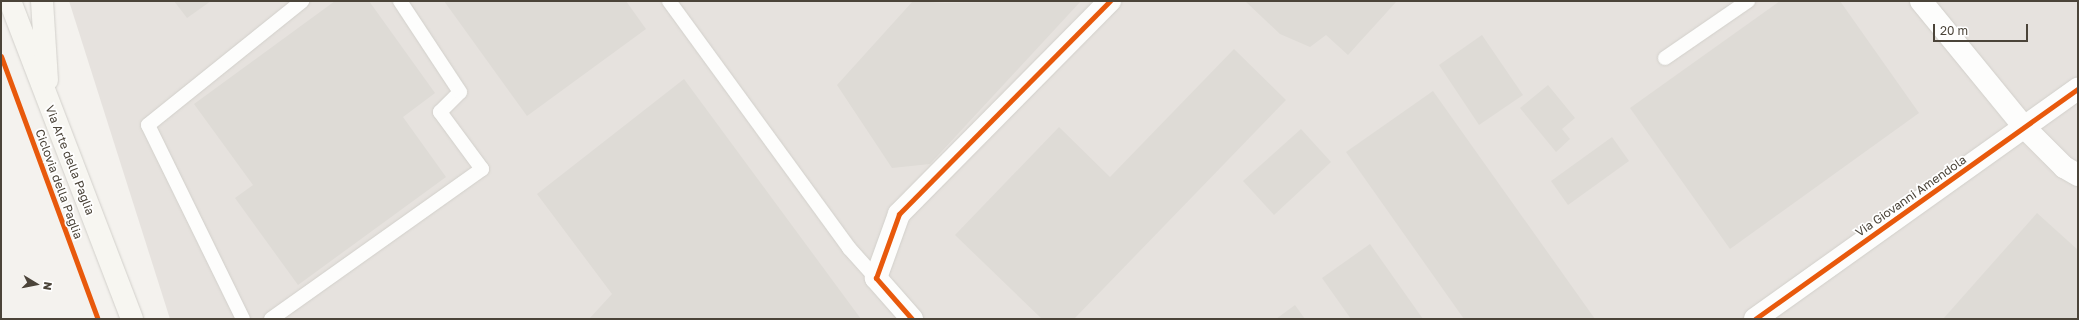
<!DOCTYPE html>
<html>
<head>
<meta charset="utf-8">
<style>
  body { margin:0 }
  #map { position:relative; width:2079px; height:320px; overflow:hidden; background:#f4f2ee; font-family:"Golos Text",sans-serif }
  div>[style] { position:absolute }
  .industrial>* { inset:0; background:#e6e2de }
  .building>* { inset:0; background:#dedbd6 }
  .roads { filter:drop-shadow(0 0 1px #d2d0cb) drop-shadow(0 0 1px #d2d0cb) }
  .service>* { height:14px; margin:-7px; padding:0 7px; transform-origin:7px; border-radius:7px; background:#fdfdfc }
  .minor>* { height:22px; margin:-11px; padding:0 11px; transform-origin:11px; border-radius:11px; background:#fdfdfc }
  .tertiary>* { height:22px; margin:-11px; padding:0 11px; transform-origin:11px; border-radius:11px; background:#fdfdfc }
  .secondary>* { height:22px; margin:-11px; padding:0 11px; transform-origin:11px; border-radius:11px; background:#f7f6f1 }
  .cycleway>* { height:5px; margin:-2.5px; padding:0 2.5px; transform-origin:2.5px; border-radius:2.5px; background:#e8590c }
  span { translate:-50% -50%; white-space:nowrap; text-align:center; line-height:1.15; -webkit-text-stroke:3.5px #fff; paint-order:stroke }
  .street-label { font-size:12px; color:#4b4439 }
  .frame { position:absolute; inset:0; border:2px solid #4b4439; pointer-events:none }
  .north { position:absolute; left:16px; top:264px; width:40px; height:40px; -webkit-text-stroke:3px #fff; paint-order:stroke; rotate:100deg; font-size:11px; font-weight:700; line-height:16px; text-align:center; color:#4b4439 }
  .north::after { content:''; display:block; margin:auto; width:14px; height:18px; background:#4b4439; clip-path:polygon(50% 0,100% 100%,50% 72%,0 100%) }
  .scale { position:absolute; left:1933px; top:24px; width:95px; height:18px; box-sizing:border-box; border:2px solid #4b4439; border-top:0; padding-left:5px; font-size:12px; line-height:14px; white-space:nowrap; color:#4b4439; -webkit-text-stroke:3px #fff; paint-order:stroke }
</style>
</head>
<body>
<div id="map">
  <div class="industrial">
    <div style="clip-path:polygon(69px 1px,2078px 1px,2078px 319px,170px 319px)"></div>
  </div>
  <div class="building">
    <div style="clip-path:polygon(174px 1px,211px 1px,187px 18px)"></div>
    <div style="clip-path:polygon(335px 1px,369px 1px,435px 93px,403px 117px,446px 177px,298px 285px,235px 198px,253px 185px,194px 104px)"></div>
    <div style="clip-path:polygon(444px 1px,626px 1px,646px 29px,527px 116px)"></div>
    <div style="clip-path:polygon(913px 1px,944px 3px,1081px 1px,930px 164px,892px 168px,837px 85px)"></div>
    <div style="clip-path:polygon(1245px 1px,1395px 1px,1396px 2px,1348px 55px,1326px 35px,1310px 47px,1280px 34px)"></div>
    <div style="clip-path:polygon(1780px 1px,1840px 1px,1919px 113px,1730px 249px,1630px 108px)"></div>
    <div style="clip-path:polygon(1482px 35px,1523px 95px,1479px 125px,1439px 65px)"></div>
    <div style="clip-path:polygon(1234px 49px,1286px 100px,1074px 319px,1042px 319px,955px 235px,1059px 127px,1110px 177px)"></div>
    <div style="clip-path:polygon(684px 79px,861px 319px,589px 319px,612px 294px,537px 194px)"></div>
    <div style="clip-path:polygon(1548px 85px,1575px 118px,1562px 129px,1570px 139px,1556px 152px,1520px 108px)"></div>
    <div style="clip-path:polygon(1433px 91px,1595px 319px,1464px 319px,1346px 152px)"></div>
    <div style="clip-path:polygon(1301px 129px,1331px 162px,1274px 215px,1243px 181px)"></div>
    <div style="clip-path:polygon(1612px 137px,1629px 161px,1568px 205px,1551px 181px)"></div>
    <div style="clip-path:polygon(2037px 213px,2078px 250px,2078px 319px,1943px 319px)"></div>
    <div style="clip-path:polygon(1370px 244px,1423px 319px,1351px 319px,1322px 278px)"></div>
    <div style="clip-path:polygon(1295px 305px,1305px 319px,1276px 319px)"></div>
  </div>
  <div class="roads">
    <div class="service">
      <div style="left:669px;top:1px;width:306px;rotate:53.9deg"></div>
      <div style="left:849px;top:248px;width:40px;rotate:48deg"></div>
      <div style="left:1665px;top:58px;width:101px;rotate:-34.5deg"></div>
      <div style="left:243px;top:319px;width:216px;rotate:-116.1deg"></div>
      <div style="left:148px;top:125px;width:198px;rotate:-38.8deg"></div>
      <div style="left:271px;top:319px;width:259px;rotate:-35.4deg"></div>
      <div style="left:482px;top:169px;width:71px;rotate:-126.4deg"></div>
      <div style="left:440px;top:112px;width:28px;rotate:-45deg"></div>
      <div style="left:460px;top:92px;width:109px;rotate:-123.4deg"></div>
    </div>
    <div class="minor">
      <div style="left:1921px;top:1px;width:163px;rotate:50.7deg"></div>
      <div style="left:2024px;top:127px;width:57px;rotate:45deg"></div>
      <div style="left:2064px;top:167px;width:16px;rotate:30deg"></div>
      <div style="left:912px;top:319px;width:55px;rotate:-131.3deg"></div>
      <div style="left:876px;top:278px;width:68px;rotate:-70.2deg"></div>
      <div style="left:899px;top:214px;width:300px;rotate:-45.3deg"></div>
    </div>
    <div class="tertiary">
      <div style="left:1755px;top:319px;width:397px;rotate:-35.5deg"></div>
    </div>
    <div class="secondary">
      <div style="left:10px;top:1px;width:341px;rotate:69deg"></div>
      <div style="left:42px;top:1px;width:79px;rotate:86.4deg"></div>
    </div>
  </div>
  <div class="cycleway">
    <div style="left:1px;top:56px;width:280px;rotate:69.8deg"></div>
    <div style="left:912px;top:319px;width:55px;rotate:-131.3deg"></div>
    <div style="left:876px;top:278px;width:68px;rotate:-70.2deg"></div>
    <div style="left:899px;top:214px;width:300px;rotate:-45.3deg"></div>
    <div style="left:1755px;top:319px;width:397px;rotate:-35.5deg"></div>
  </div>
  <div class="street-label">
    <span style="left:70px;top:160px;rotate:69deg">Via Arte della Paglia</span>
    <span style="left:59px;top:184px;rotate:70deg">Ciclovia della Paglia</span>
    <span style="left:1911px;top:196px;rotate:-35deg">Via Giovanni Amendola</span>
  </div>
  <div class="frame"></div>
  <div class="north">N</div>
  <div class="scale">20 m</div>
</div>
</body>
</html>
